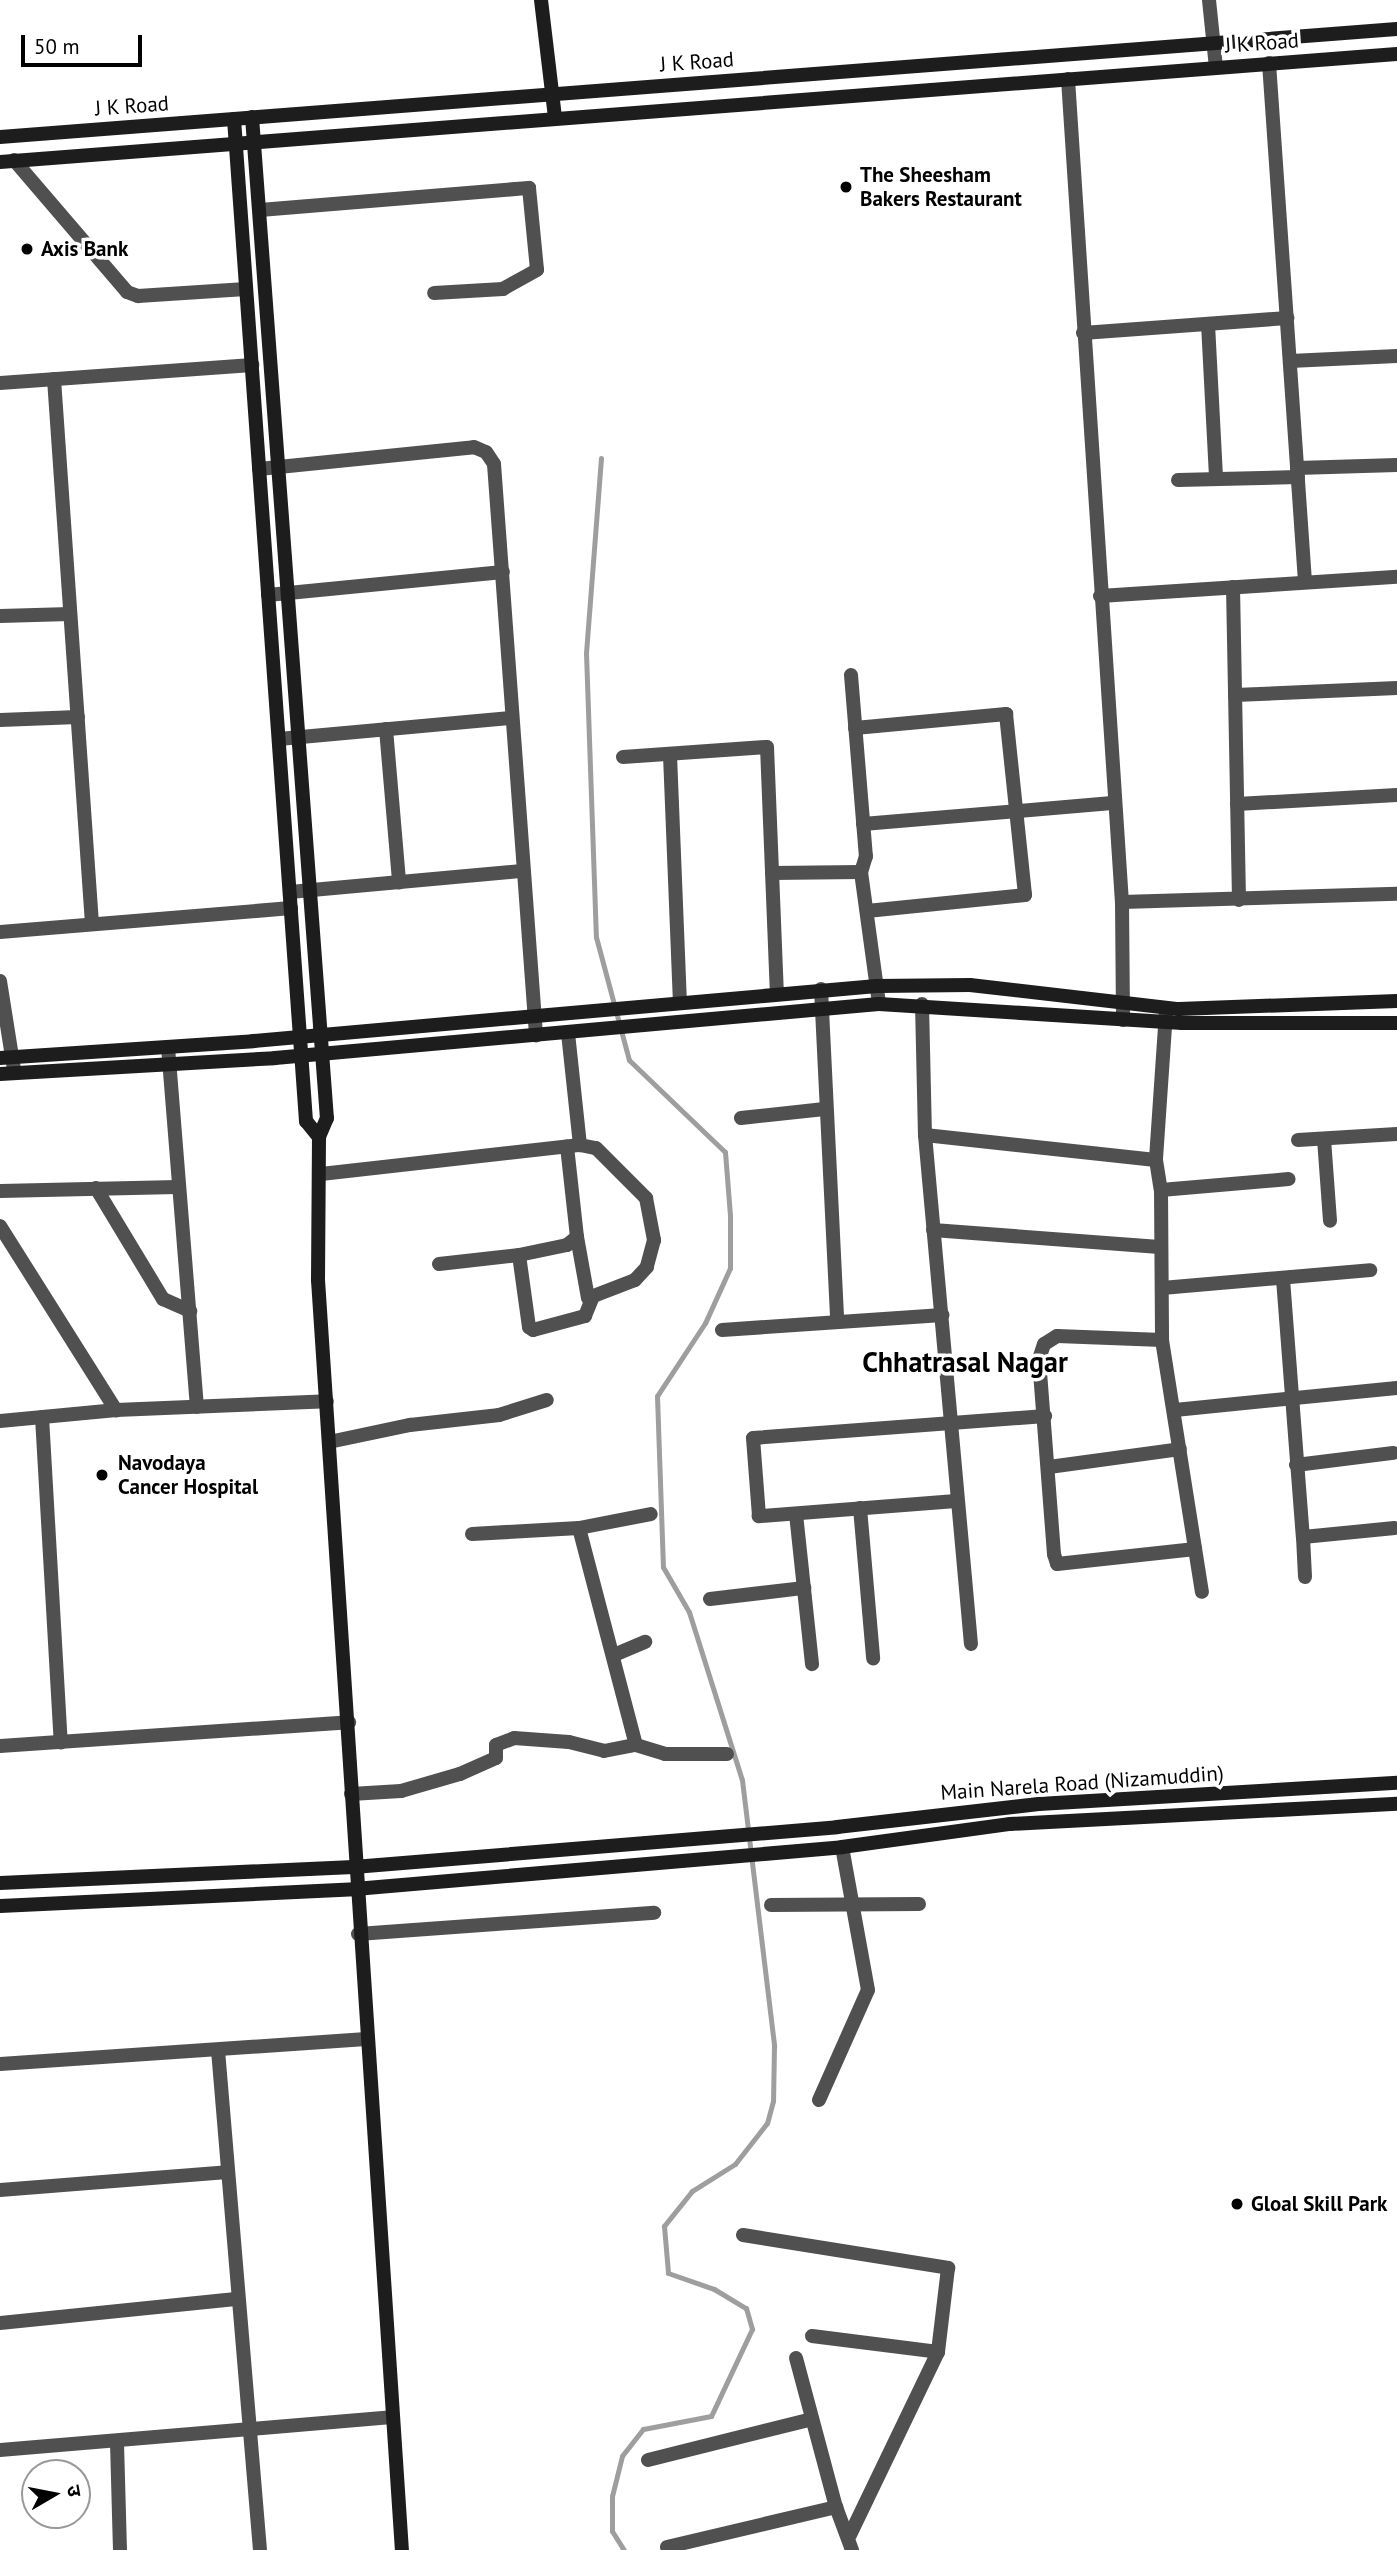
<!DOCTYPE html>
<html>
<head>
<meta charset="utf-8">
<style>
  body { margin:0 }
  #map { position:relative; width:1397px; height:2550px; overflow:hidden; background:#fff; font-family:"PT Sans","Noto Sans Devanagari",sans-serif }
  div>[style] { position:absolute }
  .stream>* { height:5px; margin:-2.5px; padding:0 2.5px; transform-origin:2.5px; border-radius:2.5px; background:#9e9e9e }
  .street>* { height:14px; margin:-7px; padding:0 7px; transform-origin:7px; border-radius:7px; background:#505050 }
  .secondary>* { height:14px; margin:-7px; padding:0 7px; transform-origin:7px; border-radius:7px; background:#1d1d1d }
  .dots>* { width:19px; height:19px; translate:-50% -50%; box-sizing:border-box; border:4px solid #fff; border-radius:50% }
  span { translate:-50% -50%; white-space:nowrap; text-align:center; line-height:1.15; -webkit-text-stroke:7px #fff; paint-order:stroke }
  .street-label { font-size:21px; color:#000 }
  .poi-label { font-size:21px; color:#000; font-weight:700 }
  .left { translate:0 -50%; text-align:left }
  .district-label { font-size:28px; color:#000; font-weight:700 }
  .north { position:absolute; left:21px; top:2459px; width:70px; height:70px; box-sizing:border-box; background:#fff; border:2px solid #999; border-radius:50%; rotate:80deg; font-size:19px; font-weight:700; line-height:28px; text-align:center; color:#000 }
  .north::after { content:''; display:block; margin:auto; width:24px; height:32px; background:#000; clip-path:polygon(50% 0,100% 100%,50% 72%,0 100%) }
  .scale { position:absolute; left:21px; top:35px; width:121px; height:32px; box-sizing:border-box; border:4px solid #000; border-top:0; padding-left:9px; font-size:21px; line-height:24px; white-space:nowrap; color:#000; -webkit-text-stroke:5px #fff; paint-order:stroke }
</style>
</head>
<body>
<div id="map">
  <div class="stream">
    <div style="left:601px;top:458px;width:196px;rotate:94.4deg"></div>
    <div style="left:586px;top:653px;width:284px;rotate:88deg"></div>
    <div style="left:596px;top:937px;width:127px;rotate:75deg"></div>
    <div style="left:629px;top:1060px;width:133px;rotate:43.8deg"></div>
    <div style="left:725px;top:1152px;width:64px;rotate:85.5deg"></div>
    <div style="left:730px;top:1216px;width:52px;rotate:90deg"></div>
    <div style="left:730px;top:1268px;width:60px;rotate:114.4deg"></div>
    <div style="left:705px;top:1323px;width:87px;rotate:123.3deg"></div>
    <div style="left:657px;top:1396px;width:171px;rotate:88deg"></div>
    <div style="left:663px;top:1567px;width:52px;rotate:60deg"></div>
    <div style="left:689px;top:1612px;width:176px;rotate:72.5deg"></div>
    <div style="left:742px;top:1780px;width:268px;rotate:83.1deg"></div>
    <div style="left:774px;top:2046px;width:55px;rotate:91deg"></div>
    <div style="left:773px;top:2101px;width:23px;rotate:105deg"></div>
    <div style="left:767px;top:2123px;width:52px;rotate:128deg"></div>
    <div style="left:735px;top:2164px;width:51px;rotate:147.9deg"></div>
    <div style="left:692px;top:2191px;width:45px;rotate:128.7deg"></div>
    <div style="left:664px;top:2226px;width:47px;rotate:85.1deg"></div>
    <div style="left:668px;top:2273px;width:49px;rotate:19.2deg"></div>
    <div style="left:714px;top:2289px;width:37px;rotate:31deg"></div>
    <div style="left:746px;top:2308px;width:22px;rotate:74deg"></div>
    <div style="left:752px;top:2329px;width:96px;rotate:115.2deg"></div>
    <div style="left:711px;top:2416px;width:69px;rotate:169.2deg"></div>
    <div style="left:643px;top:2429px;width:34px;rotate:128deg"></div>
    <div style="left:622px;top:2456px;width:41px;rotate:104deg"></div>
    <div style="left:612px;top:2496px;width:35px;rotate:90deg"></div>
    <div style="left:612px;top:2531px;width:22px;rotate:58deg"></div>
  </div>
  <div class="street">
    <div style="left:1209px;top:0;width:68px;rotate:84.1deg"></div>
    <div style="left:1269px;top:63px;width:520px;rotate:86.03deg"></div>
    <div style="left:1068px;top:79px;width:825px;rotate:86.25deg"></div>
    <div style="left:1122px;top:902px;width:118px;rotate:89.5deg"></div>
    <div style="left:14px;top:160px;width:174px;rotate:49.4deg"></div>
    <div style="left:127px;top:292px;width:12px;rotate:20deg"></div>
    <div style="left:138px;top:296px;width:108px;rotate:-3.7deg"></div>
    <div style="left:260px;top:210px;width:270px;rotate:-4.7deg"></div>
    <div style="left:529px;top:188px;width:82px;rotate:84.4deg"></div>
    <div style="left:537px;top:270px;width:39px;rotate:151deg"></div>
    <div style="left:503px;top:289px;width:69px;rotate:176.7deg"></div>
    <div style="left:1208px;top:324px;width:155px;rotate:87deg"></div>
    <div style="left:1083px;top:333px;width:205px;rotate:-4.2deg"></div>
    <div style="left:1290px;top:361px;width:107px;rotate:-2.7deg"></div>
    <div style="left:54px;top:379px;width:546px;rotate:86.01deg"></div>
    <div style="left:0;top:383px;width:253px;rotate:-4.1deg"></div>
    <div style="left:1297px;top:468px;width:100px;rotate:-1.7deg"></div>
    <div style="left:259px;top:469px;width:216px;rotate:-5.8deg"></div>
    <div style="left:474px;top:447px;width:13px;rotate:23deg"></div>
    <div style="left:486px;top:452px;width:14px;rotate:56deg"></div>
    <div style="left:494px;top:464px;width:573px;rotate:85.79deg"></div>
    <div style="left:1178px;top:480px;width:120px;rotate:-1.4deg"></div>
    <div style="left:1233px;top:587px;width:313px;rotate:88.9deg"></div>
    <div style="left:268px;top:595px;width:236px;rotate:-5.6deg"></div>
    <div style="left:1100px;top:596px;width:298px;rotate:-3.7deg"></div>
    <div style="left:0;top:616px;width:70px;rotate:-1.6deg"></div>
    <div style="left:851px;top:675px;width:182px;rotate:85.3deg"></div>
    <div style="left:866px;top:856px;width:17px;rotate:107deg"></div>
    <div style="left:861px;top:872px;width:133px;rotate:82.2deg"></div>
    <div style="left:1235px;top:695px;width:162px;rotate:-2.5deg"></div>
    <div style="left:0;top:720px;width:78px;rotate:-2.2deg"></div>
    <div style="left:855px;top:728px;width:152px;rotate:-5.3deg"></div>
    <div style="left:1006px;top:714px;width:182px;rotate:84deg"></div>
    <div style="left:1025px;top:895px;width:159px;rotate:174.2deg"></div>
    <div style="left:386px;top:729px;width:154px;rotate:85.1deg"></div>
    <div style="left:279px;top:739px;width:233px;rotate:-5.2deg"></div>
    <div style="left:670px;top:755px;width:248px;rotate:87.7deg"></div>
    <div style="left:623px;top:757px;width:144px;rotate:-4deg"></div>
    <div style="left:767px;top:747px;width:246px;rotate:87.7deg"></div>
    <div style="left:1237px;top:804px;width:160px;rotate:-3.2deg"></div>
    <div style="left:863px;top:824px;width:250px;rotate:-4.8deg"></div>
    <div style="left:772px;top:873px;width:89px;rotate:-0.6deg"></div>
    <div style="left:290px;top:892px;width:233px;rotate:-5.2deg"></div>
    <div style="left:1122px;top:902px;width:275px;rotate:-1.7deg"></div>
    <div style="left:0;top:932px;width:292px;rotate:-4.7deg"></div>
    <div style="left:0;top:981px;width:89px;rotate:81deg"></div>
    <div style="left:821px;top:989px;width:332px;rotate:87.2deg"></div>
    <div style="left:922px;top:1004px;width:131px;rotate:88.7deg"></div>
    <div style="left:925px;top:1135px;width:511px;rotate:84.84deg"></div>
    <div style="left:1166px;top:1012px;width:148px;rotate:93.9deg"></div>
    <div style="left:1156px;top:1160px;width:30px;rotate:81deg"></div>
    <div style="left:1161px;top:1190px;width:150px;rotate:89.6deg"></div>
    <div style="left:1162px;top:1340px;width:255px;rotate:81deg"></div>
    <div style="left:568px;top:1033px;width:113px;rotate:83.9deg"></div>
    <div style="left:168px;top:1047px;width:361px;rotate:85.4deg"></div>
    <div style="left:741px;top:1118px;width:84px;rotate:-6.1deg"></div>
    <div style="left:925px;top:1135px;width:232px;rotate:6.2deg"></div>
    <div style="left:1324px;top:1139px;width:82px;rotate:85.8deg"></div>
    <div style="left:1298px;top:1140px;width:99px;rotate:-3.5deg"></div>
    <div style="left:321px;top:1174px;width:261px;rotate:-6.4deg"></div>
    <div style="left:580px;top:1145px;width:16px;rotate:11deg"></div>
    <div style="left:596px;top:1148px;width:71px;rotate:45deg"></div>
    <div style="left:646px;top:1198px;width:43px;rotate:79.2deg"></div>
    <div style="left:654px;top:1240px;width:28px;rotate:105deg"></div>
    <div style="left:647px;top:1267px;width:18px;rotate:133deg"></div>
    <div style="left:635px;top:1280px;width:50px;rotate:159deg"></div>
    <div style="left:588px;top:1298px;width:62px;rotate:-100.2deg"></div>
    <div style="left:96px;top:1188px;width:130px;rotate:58.9deg"></div>
    <div style="left:163px;top:1299px;width:30px;rotate:24deg"></div>
    <div style="left:1161px;top:1190px;width:128px;rotate:-4.9deg"></div>
    <div style="left:0;top:1191px;width:177px;rotate:-1.3deg"></div>
    <div style="left:0;top:1226px;width:218px;rotate:57.8deg"></div>
    <div style="left:933px;top:1230px;width:227px;rotate:4.3deg"></div>
    <div style="left:519px;top:1255px;width:49px;rotate:-11.8deg"></div>
    <div style="left:567px;top:1245px;width:13px;rotate:-39deg"></div>
    <div style="left:577px;top:1237px;width:91px;rotate:-96.3deg"></div>
    <div style="left:439px;top:1264px;width:81px;rotate:-6.4deg"></div>
    <div style="left:519px;top:1255px;width:73px;rotate:82.1deg"></div>
    <div style="left:529px;top:1327px;width:5px;rotate:37deg"></div>
    <div style="left:533px;top:1330px;width:54px;rotate:-15.1deg"></div>
    <div style="left:585px;top:1316px;width:18px;rotate:-68deg"></div>
    <div style="left:1283px;top:1279px;width:259px;rotate:85.6deg"></div>
    <div style="left:1303px;top:1537px;width:92px;rotate:-5.6deg"></div>
    <div style="left:1162px;top:1288px;width:209px;rotate:-4.9deg"></div>
    <div style="left:722px;top:1330px;width:221px;rotate:-3.9deg"></div>
    <div style="left:1162px;top:1340px;width:105px;rotate:-177.8deg"></div>
    <div style="left:1057px;top:1336px;width:15px;rotate:148deg"></div>
    <div style="left:1044px;top:1344px;width:16px;rotate:108deg"></div>
    <div style="left:1039px;top:1359px;width:196px;rotate:85.6deg"></div>
    <div style="left:1054px;top:1554px;width:10px;rotate:73deg"></div>
    <div style="left:1057px;top:1564px;width:139px;rotate:-6.2deg"></div>
    <div style="left:1175px;top:1410px;width:223px;rotate:-5.7deg"></div>
    <div style="left:42px;top:1417px;width:326px;rotate:86.7deg"></div>
    <div style="left:0;top:1421px;width:117px;rotate:-5.4deg"></div>
    <div style="left:116px;top:1410px;width:211px;rotate:-2.4deg"></div>
    <div style="left:329px;top:1442px;width:83px;rotate:-11.9deg"></div>
    <div style="left:410px;top:1425px;width:90px;rotate:-6.4deg"></div>
    <div style="left:499px;top:1415px;width:50px;rotate:-17.4deg"></div>
    <div style="left:1296px;top:1465px;width:98px;rotate:-7.1deg"></div>
    <div style="left:1049px;top:1467px;width:132px;rotate:-7.8deg"></div>
    <div style="left:956px;top:1501px;width:198px;rotate:175.6deg"></div>
    <div style="left:759px;top:1516px;width:78px;rotate:-94.4deg"></div>
    <div style="left:753px;top:1438px;width:293px;rotate:-4.3deg"></div>
    <div style="left:860px;top:1508px;width:151px;rotate:85deg"></div>
    <div style="left:796px;top:1514px;width:151px;rotate:83.9deg"></div>
    <div style="left:579px;top:1528px;width:224px;rotate:75.3deg"></div>
    <div style="left:472px;top:1534px;width:107px;rotate:-3.2deg"></div>
    <div style="left:579px;top:1528px;width:73px;rotate:-11deg"></div>
    <div style="left:1303px;top:1537px;width:40px;rotate:87.1deg"></div>
    <div style="left:710px;top:1599px;width:95px;rotate:-6.7deg"></div>
    <div style="left:614px;top:1655px;width:34px;rotate:-23deg"></div>
    <div style="left:0;top:1746px;width:350px;rotate:-3.9deg"></div>
    <div style="left:351px;top:1794px;width:50px;rotate:-3.4deg"></div>
    <div style="left:401px;top:1791px;width:61px;rotate:-16.1deg"></div>
    <div style="left:460px;top:1774px;width:39px;rotate:-24deg"></div>
    <div style="left:496px;top:1758px;width:13px;rotate:-90deg"></div>
    <div style="left:496px;top:1745px;width:19px;rotate:-21deg"></div>
    <div style="left:514px;top:1738px;width:55px;rotate:4.2deg"></div>
    <div style="left:569px;top:1742px;width:36px;rotate:14deg"></div>
    <div style="left:604px;top:1751px;width:33px;rotate:-11deg"></div>
    <div style="left:636px;top:1745px;width:30px;rotate:17deg"></div>
    <div style="left:665px;top:1754px;width:62px"></div>
    <div style="left:771px;top:1905px;width:148px;rotate:-0.4deg"></div>
    <div style="left:358px;top:1934px;width:297px;rotate:-4.1deg"></div>
    <div style="left:218px;top:2050px;width:502px;rotate:85.2deg"></div>
    <div style="left:0;top:2064px;width:367px;rotate:-3.9deg"></div>
    <div style="left:819px;top:2100px;width:120px;rotate:-66deg"></div>
    <div style="left:868px;top:1990px;width:145px;rotate:-100.3deg"></div>
    <div style="left:0;top:2190px;width:228px;rotate:-4.5deg"></div>
    <div style="left:743px;top:2235px;width:208px;rotate:9.1deg"></div>
    <div style="left:948px;top:2268px;width:85px;rotate:96.8deg"></div>
    <div style="left:938px;top:2352px;width:203px;rotate:115.7deg"></div>
    <div style="left:0;top:2323px;width:237px;rotate:-5.8deg"></div>
    <div style="left:812px;top:2336px;width:127px;rotate:7.2deg"></div>
    <div style="left:796px;top:2358px;width:154px;rotate:75deg"></div>
    <div style="left:836px;top:2507px;width:46px;rotate:69.6deg"></div>
    <div style="left:117px;top:2443px;width:107px;rotate:88.4deg"></div>
    <div style="left:0;top:2450px;width:393px;rotate:-4.8deg"></div>
    <div style="left:648px;top:2460px;width:169px;rotate:-14deg"></div>
    <div style="left:667px;top:2547px;width:174px;rotate:-13.3deg"></div>
  </div>
  <div class="secondary">
    <div style="left:541px;top:0;width:119px;rotate:83.2deg"></div>
    <div style="left:252px;top:117px;width:1004px;rotate:85.72deg"></div>
    <div style="left:327px;top:1118px;width:21px;rotate:113deg"></div>
    <div style="left:319px;top:1137px;width:143px;rotate:90.4deg"></div>
    <div style="left:318px;top:1280px;width:1273px;rotate:86.22deg"></div>
    <div style="left:234px;top:119px;width:1005px;rotate:85.89deg"></div>
    <div style="left:306px;top:1121px;width:21px;rotate:51deg"></div>
    <div style="left:0;top:137px;width:1401px;rotate:-4.42deg"></div>
    <div style="left:0;top:162px;width:1401px;rotate:-4.42deg"></div>
    <div style="left:0;top:1058px;width:254px;rotate:-3.8deg"></div>
    <div style="left:253px;top:1041px;width:626px;rotate:-5.04deg"></div>
    <div style="left:877px;top:986px;width:93px;rotate:-0.6deg"></div>
    <div style="left:970px;top:985px;width:210px;rotate:6.6deg"></div>
    <div style="left:1179px;top:1009px;width:218px;rotate:-2.1deg"></div>
    <div style="left:0;top:1074px;width:275px;rotate:-3.3deg"></div>
    <div style="left:275px;top:1058px;width:606px;rotate:-5.11deg"></div>
    <div style="left:879px;top:1004px;width:304px;rotate:3.6deg"></div>
    <div style="left:1182px;top:1023px;width:215px"></div>
    <div style="left:0;top:1883px;width:354px;rotate:-2.6deg"></div>
    <div style="left:354px;top:1867px;width:485px;rotate:-4.7deg"></div>
    <div style="left:837px;top:1827px;width:203px;rotate:-6.5deg"></div>
    <div style="left:1039px;top:1804px;width:359px;rotate:-3.4deg"></div>
    <div style="left:0;top:1906px;width:355px;rotate:-2.7deg"></div>
    <div style="left:355px;top:1889px;width:489px;rotate:-4.9deg"></div>
    <div style="left:842px;top:1847px;width:170px;rotate:-7.8deg"></div>
    <div style="left:1010px;top:1824px;width:388px;rotate:-3deg"></div>
  </div>
  <div class="dots">
    <div style="left:846px;top:187px;background:#000"></div>
    <div style="left:27px;top:249px;background:#000"></div>
    <div style="left:102px;top:1475px;background:#000"></div>
    <div style="left:1237px;top:2204px;background:#000"></div>
  </div>
  <div class="street-label">
    <span style="left:1262px;top:43px;rotate:-4deg">J K Road</span>
    <span style="left:697px;top:62px;rotate:-4deg">J K Road</span>
    <span style="left:132px;top:106px;rotate:-4deg">J K Road</span>
    <span style="left:1082px;top:1783px;rotate:-4deg">Main Narela Road (Nizamuddin)</span>
  </div>
  <div class="poi-label">
    <span class="left" style="left:860px;top:187px">The Sheesham<br>Bakers Restaurant</span>
    <span class="left" style="left:41px;top:249px">Axis Bank</span>
    <span class="left" style="left:118px;top:1475px">Navodaya<br>Cancer Hospital</span>
    <span class="left" style="left:1251px;top:2204px">Gloal Skill Park</span>
  </div>
  <div class="district-label">
    <span style="left:965px;top:1362px">Chhatrasal Nagar</span>
  </div>
  <div class="north">उ</div>
  <div class="scale">50 m</div>
</div>
</body>
</html>
